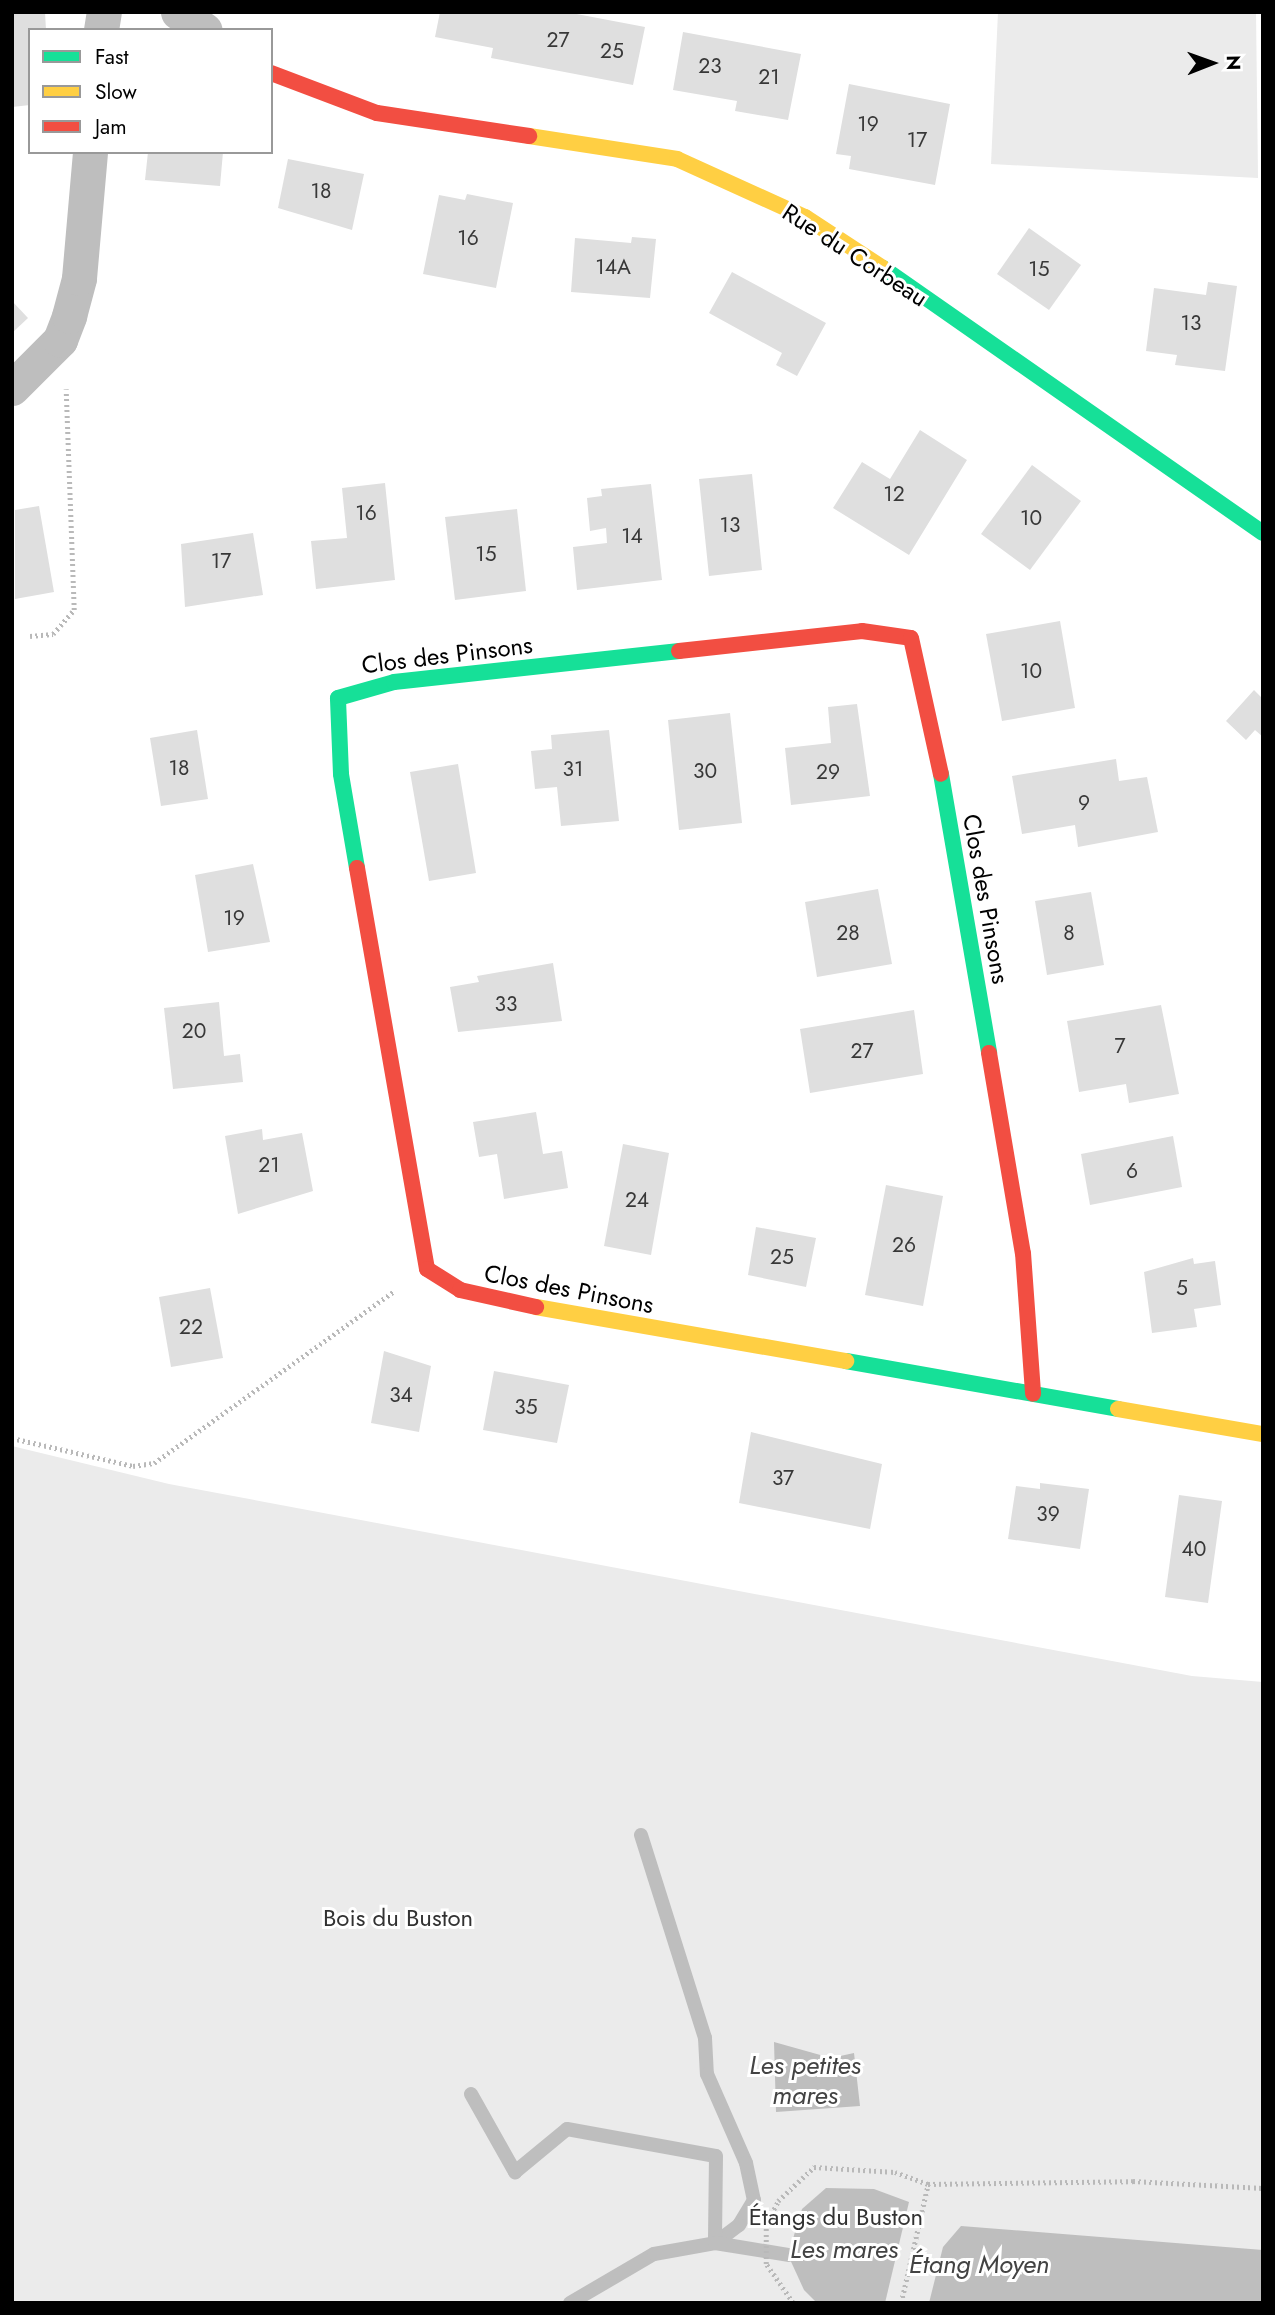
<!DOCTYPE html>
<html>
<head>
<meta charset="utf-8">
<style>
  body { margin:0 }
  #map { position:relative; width:1275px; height:2315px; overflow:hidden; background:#fff; font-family:Jost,sans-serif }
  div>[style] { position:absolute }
  .green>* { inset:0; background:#ebebeb }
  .water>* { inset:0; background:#bebebe }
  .stream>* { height:14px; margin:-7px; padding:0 7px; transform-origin:7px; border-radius:7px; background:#bebebe }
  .building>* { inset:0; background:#dfdfdf }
  .path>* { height:4.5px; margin-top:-2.25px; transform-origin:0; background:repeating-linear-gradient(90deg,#b9b9b9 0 2px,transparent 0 5.5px) }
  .street>* { height:35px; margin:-17.5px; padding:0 17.5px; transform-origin:17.5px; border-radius:17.5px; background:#bebebe }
  .fast>* { height:16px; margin:-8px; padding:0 8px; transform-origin:8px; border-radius:8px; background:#16e098 }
  .slow>* { height:16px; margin:-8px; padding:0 8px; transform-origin:8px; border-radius:8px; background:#ffcf43 }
  .jam>* { height:16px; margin:-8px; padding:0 8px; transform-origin:8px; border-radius:8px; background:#f24e42 }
  span { translate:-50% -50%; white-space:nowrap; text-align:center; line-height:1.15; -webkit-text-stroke:6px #fff; paint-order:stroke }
  .number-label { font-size:21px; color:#383838 }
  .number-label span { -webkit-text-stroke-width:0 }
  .street-label { font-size:24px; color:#000 }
  .park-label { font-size:24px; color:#323232 }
  .water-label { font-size:26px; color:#434343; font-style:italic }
  .frame { position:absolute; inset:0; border:14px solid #000; pointer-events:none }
  .legend { position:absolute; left:28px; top:28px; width:245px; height:126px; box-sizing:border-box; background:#fff; border:2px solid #999; margin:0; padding:9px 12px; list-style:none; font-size:21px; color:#000 }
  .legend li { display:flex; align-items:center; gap:14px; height:35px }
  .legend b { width:35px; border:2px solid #999 }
  .north { position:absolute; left:1177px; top:28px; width:70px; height:70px; -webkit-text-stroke:5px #fff; paint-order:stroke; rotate:89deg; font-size:19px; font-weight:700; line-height:28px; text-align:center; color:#000 }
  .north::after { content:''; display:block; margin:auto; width:24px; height:32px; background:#000; clip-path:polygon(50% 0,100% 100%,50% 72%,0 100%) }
</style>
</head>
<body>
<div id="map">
  <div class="green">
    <div style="clip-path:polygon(998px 12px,1256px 12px,1258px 178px,991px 164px)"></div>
    <div style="clip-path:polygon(12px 1446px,169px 1484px,1192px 1676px,1263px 1682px,1263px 2303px,12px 2303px)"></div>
  </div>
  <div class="water">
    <div style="clip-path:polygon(774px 2042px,831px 2058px,854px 2053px,860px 2106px,776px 2112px)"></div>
    <div style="clip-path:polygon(826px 2188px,874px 2189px,909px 2202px,885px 2303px,817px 2303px,804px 2290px,788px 2255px,802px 2209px)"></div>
    <div style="clip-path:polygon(961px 2226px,1263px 2250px,1263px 2303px,929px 2303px,943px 2247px)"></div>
  </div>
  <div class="stream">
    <div style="left:641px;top:1835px;width:213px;rotate:72.5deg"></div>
    <div style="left:705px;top:2038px;width:36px;rotate:87deg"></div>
    <div style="left:707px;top:2074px;width:97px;rotate:66.3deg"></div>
    <div style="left:746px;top:2163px;width:38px;rotate:78deg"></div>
    <div style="left:754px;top:2200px;width:29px;rotate:121deg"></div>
    <div style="left:739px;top:2225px;width:30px;rotate:143deg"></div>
    <div style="left:471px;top:2094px;width:90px;rotate:60.6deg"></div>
    <div style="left:515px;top:2172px;width:67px;rotate:-39.6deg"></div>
    <div style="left:567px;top:2129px;width:151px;rotate:10.3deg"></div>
    <div style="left:716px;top:2156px;width:87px;rotate:90.7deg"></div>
    <div style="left:570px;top:2303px;width:97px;rotate:-30.3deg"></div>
    <div style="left:654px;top:2254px;width:62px;rotate:-10.2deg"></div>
    <div style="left:715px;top:2243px;width:74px;rotate:9.3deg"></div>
  </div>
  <div class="building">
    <div style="clip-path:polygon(12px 12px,45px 12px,46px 30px,30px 30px,30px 105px,12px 107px)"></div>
    <div style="clip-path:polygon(440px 12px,566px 12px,645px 27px,633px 85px,491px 58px,493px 48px,435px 37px)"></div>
    <div style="clip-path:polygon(683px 32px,801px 54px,788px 120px,735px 111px,737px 101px,673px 90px)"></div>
    <div style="clip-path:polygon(849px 84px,950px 104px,935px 185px,849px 169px,851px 156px,836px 154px)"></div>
    <div style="clip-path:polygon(148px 152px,223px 152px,220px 186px,145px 180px)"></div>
    <div style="clip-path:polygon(288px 159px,364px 174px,352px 230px,278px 208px)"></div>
    <div style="clip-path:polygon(467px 194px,513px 203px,496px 288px,423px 274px,439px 195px,465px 200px)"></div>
    <div style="clip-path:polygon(1029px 228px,1081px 265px,1049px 310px,997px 274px)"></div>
    <div style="clip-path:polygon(632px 237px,656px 239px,650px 298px,571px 292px,575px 238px,631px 243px)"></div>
    <div style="clip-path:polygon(732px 272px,826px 323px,797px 376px,776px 365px,782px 353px,709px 313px)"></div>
    <div style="clip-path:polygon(1208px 282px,1237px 286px,1225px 371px,1175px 365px,1177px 355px,1146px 351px,1154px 288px,1206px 295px)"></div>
    <div style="clip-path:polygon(12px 301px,28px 318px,12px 333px)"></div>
    <div style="clip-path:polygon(920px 430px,967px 460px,909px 555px,833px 508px,862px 462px,890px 479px)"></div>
    <div style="clip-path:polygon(1032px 465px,1081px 501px,1030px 570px,981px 534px)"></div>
    <div style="clip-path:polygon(752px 474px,762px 570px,709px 576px,699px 479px)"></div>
    <div style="clip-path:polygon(385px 483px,395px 580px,316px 589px,311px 541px,347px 538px,342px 488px)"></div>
    <div style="clip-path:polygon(651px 484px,662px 580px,577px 590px,573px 547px,607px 543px,606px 528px,590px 531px,587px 498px,602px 496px,601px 489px)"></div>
    <div style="clip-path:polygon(39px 506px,54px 592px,15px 599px,15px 510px)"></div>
    <div style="clip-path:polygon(517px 509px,526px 591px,455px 600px,445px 517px)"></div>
    <div style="clip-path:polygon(253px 533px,263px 595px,185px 607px,181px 544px)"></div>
    <div style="clip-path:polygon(1060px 621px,1075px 708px,1002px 721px,986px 634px)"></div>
    <div style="clip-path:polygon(1254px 690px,1263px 699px,1263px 737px,1255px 730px,1246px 740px,1226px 721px)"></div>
    <div style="clip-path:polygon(857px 704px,870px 796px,791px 805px,785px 748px,831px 743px,828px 707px)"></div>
    <div style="clip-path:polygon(730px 713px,742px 823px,679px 830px,668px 720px)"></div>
    <div style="clip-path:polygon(197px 730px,208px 799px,161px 806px,150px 738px)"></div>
    <div style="clip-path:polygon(609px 730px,619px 821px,561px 826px,557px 787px,535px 789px,531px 751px,552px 749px,551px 735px)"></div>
    <div style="clip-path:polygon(1116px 759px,1119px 781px,1147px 777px,1158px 832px,1078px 847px,1075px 825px,1022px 834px,1012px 776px)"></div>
    <div style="clip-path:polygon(458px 764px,476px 873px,429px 881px,410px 772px)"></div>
    <div style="clip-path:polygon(253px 864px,270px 942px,208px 952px,195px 875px)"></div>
    <div style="clip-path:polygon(878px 889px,892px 964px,817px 977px,805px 902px)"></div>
    <div style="clip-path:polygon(1091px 892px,1104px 965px,1047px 975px,1035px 901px)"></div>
    <div style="clip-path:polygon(553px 963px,562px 1021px,458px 1032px,450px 987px,479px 982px,477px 976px)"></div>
    <div style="clip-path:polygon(219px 1002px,224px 1056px,240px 1054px,243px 1082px,173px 1089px,164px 1008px)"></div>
    <div style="clip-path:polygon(1161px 1005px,1179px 1094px,1129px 1103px,1126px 1084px,1079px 1092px,1067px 1021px)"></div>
    <div style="clip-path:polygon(914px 1010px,923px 1074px,810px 1093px,800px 1029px)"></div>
    <div style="clip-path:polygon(536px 1112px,543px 1154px,562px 1151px,568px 1188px,504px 1199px,497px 1154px,479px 1157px,473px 1122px)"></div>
    <div style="clip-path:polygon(262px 1129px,263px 1140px,302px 1133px,313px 1191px,238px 1214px,225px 1136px)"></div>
    <div style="clip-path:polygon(1173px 1136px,1182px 1187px,1090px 1205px,1081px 1154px)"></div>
    <div style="clip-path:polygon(623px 1144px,669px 1153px,651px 1255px,604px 1246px)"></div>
    <div style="clip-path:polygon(886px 1185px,943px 1196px,923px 1306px,865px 1295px)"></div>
    <div style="clip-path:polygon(756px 1227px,816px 1238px,806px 1287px,748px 1275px)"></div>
    <div style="clip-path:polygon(1193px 1258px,1194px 1264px,1215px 1261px,1221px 1305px,1194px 1309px,1197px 1327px,1152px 1333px,1144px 1272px)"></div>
    <div style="clip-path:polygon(210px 1288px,223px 1358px,171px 1367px,159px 1297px)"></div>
    <div style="clip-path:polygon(384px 1351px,431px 1366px,419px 1432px,371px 1423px)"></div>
    <div style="clip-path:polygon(494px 1371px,569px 1385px,557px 1443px,483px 1430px)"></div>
    <div style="clip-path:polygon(751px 1432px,882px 1464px,870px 1529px,739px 1503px)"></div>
    <div style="clip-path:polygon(1040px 1483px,1089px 1489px,1080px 1549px,1008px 1539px,1016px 1486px,1040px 1489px)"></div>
    <div style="clip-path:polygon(1179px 1495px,1222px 1501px,1208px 1603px,1165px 1597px)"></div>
  </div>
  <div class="path">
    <div style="left:30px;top:636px;width:23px;rotate:-5deg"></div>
    <div style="left:53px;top:634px;width:32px;rotate:-49deg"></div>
    <div style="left:74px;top:610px;width:221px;rotate:-92.1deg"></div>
    <div style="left:12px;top:1438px;width:124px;rotate:13deg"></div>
    <div style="left:133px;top:1466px;width:21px;rotate:-8deg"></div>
    <div style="left:154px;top:1463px;width:295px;rotate:-35.6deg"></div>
    <div style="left:793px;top:2303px;width:47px;rotate:-124.7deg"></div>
    <div style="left:766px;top:2264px;width:40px;rotate:-90deg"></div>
    <div style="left:766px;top:2224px;width:26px;rotate:-62deg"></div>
    <div style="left:778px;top:2201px;width:50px;rotate:-43.4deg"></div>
    <div style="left:814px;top:2167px;width:81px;rotate:3.5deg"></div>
    <div style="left:895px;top:2172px;width:35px;rotate:20deg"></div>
    <div style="left:928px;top:2184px;width:205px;rotate:-0.8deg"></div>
    <div style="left:1133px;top:2181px;width:130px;rotate:3.1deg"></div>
    <div style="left:901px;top:2303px;width:122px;rotate:-77.2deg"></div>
  </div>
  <div class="street">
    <div style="left:178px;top:12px;width:32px;rotate:34deg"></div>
    <div style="left:101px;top:30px;width:18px;rotate:-81deg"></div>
    <div style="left:12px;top:388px;width:68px;rotate:-45deg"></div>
    <div style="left:60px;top:340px;width:26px;rotate:-69deg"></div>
    <div style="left:69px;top:316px;width:39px;rotate:-75deg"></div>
    <div style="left:79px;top:278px;width:126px;rotate:-85deg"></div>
  </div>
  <div class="fast">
    <div style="left:883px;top:268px;width:463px;rotate:34.9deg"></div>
    <div style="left:941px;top:774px;width:283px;rotate:80.2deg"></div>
    <div style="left:357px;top:868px;width:95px;rotate:-99.7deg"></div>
    <div style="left:341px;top:774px;width:76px;rotate:-92.3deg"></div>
    <div style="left:338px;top:698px;width:58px;rotate:-15.9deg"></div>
    <div style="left:394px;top:682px;width:287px;rotate:-6.2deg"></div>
    <div style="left:846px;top:1361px;width:276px;rotate:10deg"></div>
  </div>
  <div class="slow">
    <div style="left:529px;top:136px;width:150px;rotate:8.8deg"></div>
    <div style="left:677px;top:159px;width:141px;rotate:24.4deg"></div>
    <div style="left:805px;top:217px;width:93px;rotate:33.2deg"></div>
    <div style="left:536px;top:1307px;width:315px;rotate:9.9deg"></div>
    <div style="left:1118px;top:1409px;width:147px;rotate:9.8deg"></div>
  </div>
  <div class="jam">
    <div style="left:271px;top:73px;width:113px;rotate:20.7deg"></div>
    <div style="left:377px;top:113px;width:154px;rotate:8.6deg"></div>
    <div style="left:679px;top:651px;width:184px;rotate:-6.2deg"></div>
    <div style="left:862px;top:631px;width:49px;rotate:8.1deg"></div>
    <div style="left:911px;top:638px;width:139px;rotate:77.6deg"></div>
    <div style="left:357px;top:868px;width:407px;rotate:80.1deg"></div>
    <div style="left:427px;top:1269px;width:39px;rotate:32deg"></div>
    <div style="left:460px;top:1290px;width:78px;rotate:12.6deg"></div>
    <div style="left:989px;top:1053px;width:203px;rotate:80.4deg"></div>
    <div style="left:1023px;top:1253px;width:141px;rotate:85.9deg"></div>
  </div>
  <div class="number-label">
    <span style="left:558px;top:40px">27</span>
    <span style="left:612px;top:51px">25</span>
    <span style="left:710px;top:66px">23</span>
    <span style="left:769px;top:77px">21</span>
    <span style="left:868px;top:124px">19</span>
    <span style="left:917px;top:140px">17</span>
    <span style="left:321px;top:191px">18</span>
    <span style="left:468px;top:238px">16</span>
    <span style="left:613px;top:267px">14A</span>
    <span style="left:1039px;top:269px">15</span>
    <span style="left:1191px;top:323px">13</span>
    <span style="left:894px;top:494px">12</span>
    <span style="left:366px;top:513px">16</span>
    <span style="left:1031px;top:518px">10</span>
    <span style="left:730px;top:525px">13</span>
    <span style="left:632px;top:536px">14</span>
    <span style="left:486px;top:554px">15</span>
    <span style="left:221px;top:561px">17</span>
    <span style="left:1031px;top:671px">10</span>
    <span style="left:179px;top:768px">18</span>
    <span style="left:573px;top:769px">31</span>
    <span style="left:705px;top:771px">30</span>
    <span style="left:828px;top:772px">29</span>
    <span style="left:1084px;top:803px">9</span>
    <span style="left:234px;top:918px">19</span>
    <span style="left:848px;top:933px">28</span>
    <span style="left:1069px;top:933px">8</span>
    <span style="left:506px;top:1004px">33</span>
    <span style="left:194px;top:1031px">20</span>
    <span style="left:1120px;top:1046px">7</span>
    <span style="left:862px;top:1051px">27</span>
    <span style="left:269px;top:1165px">21</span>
    <span style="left:1132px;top:1171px">6</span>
    <span style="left:637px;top:1200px">24</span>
    <span style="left:904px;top:1245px">26</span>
    <span style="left:782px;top:1257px">25</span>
    <span style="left:1182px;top:1288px">5</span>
    <span style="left:191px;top:1327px">22</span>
    <span style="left:401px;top:1395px">34</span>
    <span style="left:526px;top:1407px">35</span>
    <span style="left:783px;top:1478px">37</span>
    <span style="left:1048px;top:1514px">39</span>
    <span style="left:1194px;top:1549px">40</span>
  </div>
  <div class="street-label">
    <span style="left:855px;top:255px;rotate:33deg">Rue du Corbeau</span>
    <span style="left:447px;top:655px;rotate:-7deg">Clos des Pinsons</span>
    <span style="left:986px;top:899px;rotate:80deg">Clos des Pinsons</span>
    <span style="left:569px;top:1289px;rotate:11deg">Clos des Pinsons</span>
  </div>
  <div class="park-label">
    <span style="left:398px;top:1918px">Bois du Buston</span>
    <span style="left:836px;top:2217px">Étangs du Buston</span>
  </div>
  <div class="water-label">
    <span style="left:805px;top:2081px">Les petites<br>mares</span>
    <span style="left:844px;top:2250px">Les mares</span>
    <span style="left:979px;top:2265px">Étang Moyen</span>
  </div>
  <div class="frame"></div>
  <ul class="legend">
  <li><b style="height:9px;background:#16e098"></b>Fast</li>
  <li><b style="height:9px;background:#ffcf43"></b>Slow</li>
  <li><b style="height:9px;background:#f24e42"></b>Jam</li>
  </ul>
  <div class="north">N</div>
</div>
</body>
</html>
